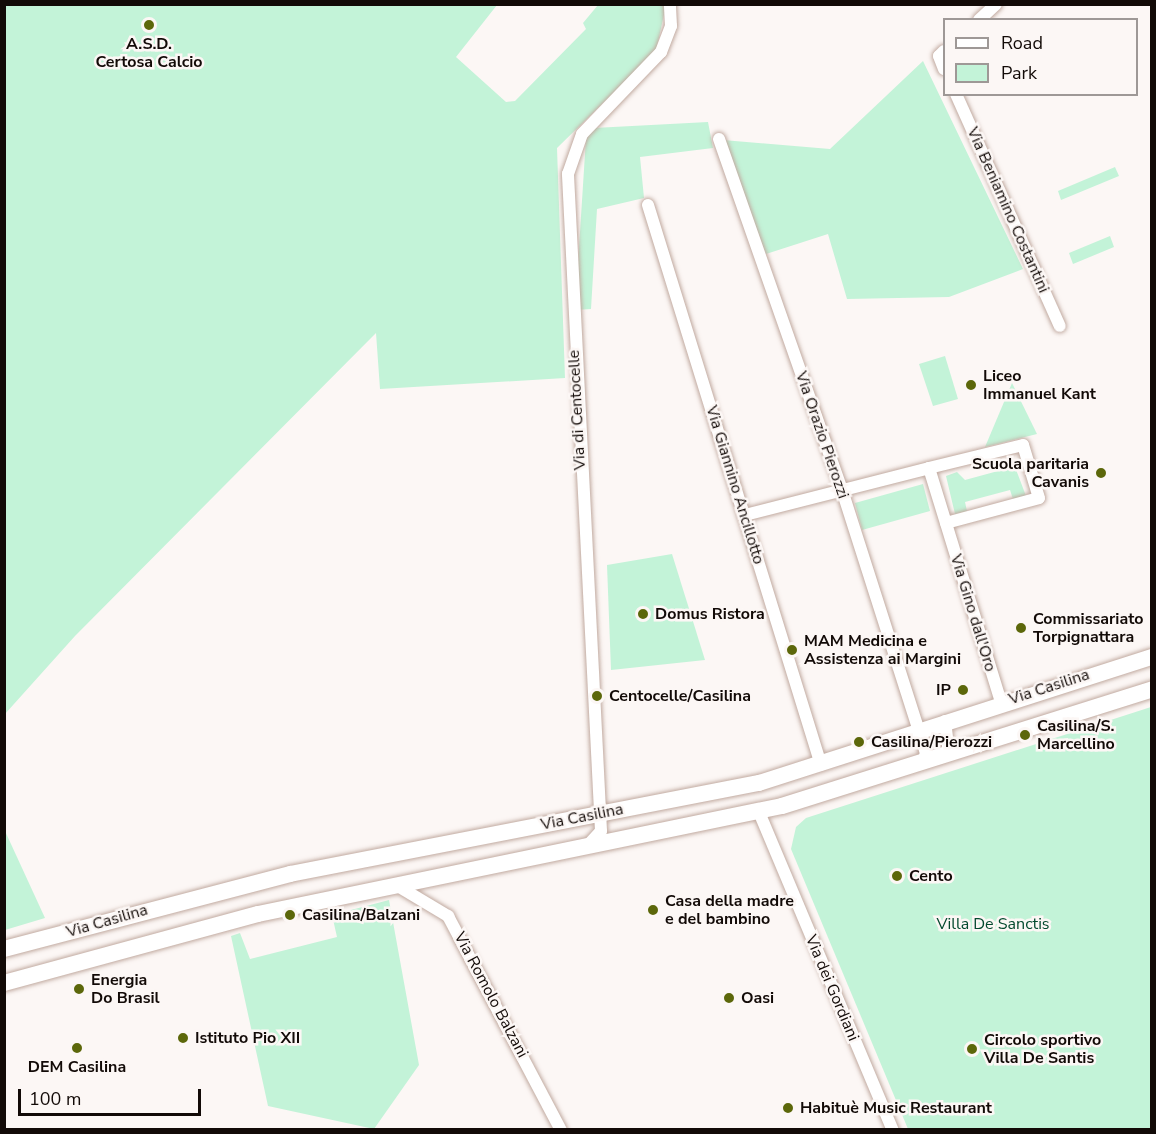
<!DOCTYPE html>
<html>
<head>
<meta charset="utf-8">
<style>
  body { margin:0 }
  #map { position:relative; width:1156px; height:1134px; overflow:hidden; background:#fcf7f5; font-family:"Nunito Sans",sans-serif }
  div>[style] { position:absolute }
  .green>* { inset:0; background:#c3f3d8 }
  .roads { filter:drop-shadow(0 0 2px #c1aaa0) drop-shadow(0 0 2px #c1aaa0) }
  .minor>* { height:12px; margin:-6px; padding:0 6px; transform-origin:6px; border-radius:6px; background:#fff }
  .major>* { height:16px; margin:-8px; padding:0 8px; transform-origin:8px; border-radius:8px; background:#fff }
  .dots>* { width:16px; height:16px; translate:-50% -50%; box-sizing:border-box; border:3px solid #fcf7f5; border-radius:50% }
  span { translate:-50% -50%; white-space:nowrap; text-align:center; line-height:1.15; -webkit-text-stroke:5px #fcf7f5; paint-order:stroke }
  .poi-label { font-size:16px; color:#120a07; font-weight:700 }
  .left { translate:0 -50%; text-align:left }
  .right { translate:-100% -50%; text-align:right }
  .street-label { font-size:16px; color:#120a07 }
  .park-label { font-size:16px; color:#03492e }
  .frame { position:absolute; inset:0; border:6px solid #120a07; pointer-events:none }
  .legend { position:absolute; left:943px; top:18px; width:195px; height:78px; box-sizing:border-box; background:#fcf7f5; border:2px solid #9e9896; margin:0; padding:8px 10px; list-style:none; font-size:18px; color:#120a07 }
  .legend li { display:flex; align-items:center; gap:12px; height:30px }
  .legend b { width:30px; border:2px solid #9e9896 }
  .scale { position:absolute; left:18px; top:1089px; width:183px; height:27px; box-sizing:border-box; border:3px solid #120a07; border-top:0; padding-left:8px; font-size:18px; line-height:21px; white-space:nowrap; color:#120a07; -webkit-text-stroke:4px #fcf7f5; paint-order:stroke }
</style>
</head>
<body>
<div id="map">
  <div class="green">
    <div style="clip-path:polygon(4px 5px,497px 5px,456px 57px,506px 102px,515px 101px,586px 29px,583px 23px,598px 5px,663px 5px,665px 10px,656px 51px,557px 148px,565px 378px,380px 389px,376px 333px,75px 636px,5px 714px)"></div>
    <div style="clip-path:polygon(923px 61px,1023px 269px,949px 297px,847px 299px,828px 234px,766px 254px,723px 140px,830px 149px)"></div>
    <div style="clip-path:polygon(708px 122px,713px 148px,640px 157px,644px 198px,597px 209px,591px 309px,575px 310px,586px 138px,594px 128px)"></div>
    <div style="clip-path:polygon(1115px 167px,1119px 176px,1061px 200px,1058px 191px)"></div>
    <div style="clip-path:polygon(1110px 236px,1114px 247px,1073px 264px,1069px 253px)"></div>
    <div style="clip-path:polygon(945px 356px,958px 399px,933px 406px,919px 364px)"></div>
    <div style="clip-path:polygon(1012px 383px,1037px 434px,985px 447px)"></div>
    <div style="clip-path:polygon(1012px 459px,1026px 496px,1013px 499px,1010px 490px,965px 502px,967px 511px,955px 514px,946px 476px,957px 472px,965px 480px,1009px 468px,1002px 460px)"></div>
    <div style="clip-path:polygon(923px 484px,930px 511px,862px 530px,855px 503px)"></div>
    <div style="clip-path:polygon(672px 554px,705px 660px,611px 670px,607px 565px)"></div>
    <div style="clip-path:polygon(1151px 707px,1151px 1129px,908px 1129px,791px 849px,796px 827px,806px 818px)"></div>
    <div style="clip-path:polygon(5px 831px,45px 918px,5px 930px,4px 930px)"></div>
    <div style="clip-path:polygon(389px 900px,419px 1065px,374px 1129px,268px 1106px,231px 936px,240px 933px,250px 959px,337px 937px,332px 915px)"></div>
  </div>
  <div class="roads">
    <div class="minor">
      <div style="left:979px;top:20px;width:23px;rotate:-43deg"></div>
      <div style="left:944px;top:51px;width:7px;rotate:135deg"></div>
      <div style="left:939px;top:56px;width:14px;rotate:69deg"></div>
      <div style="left:956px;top:94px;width:254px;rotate:65.9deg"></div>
      <div style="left:719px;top:139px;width:372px;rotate:70.7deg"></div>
      <div style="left:842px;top:490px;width:276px;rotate:72.3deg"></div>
      <div style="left:926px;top:753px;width:9px;rotate:108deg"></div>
      <div style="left:648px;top:205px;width:586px;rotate:72.83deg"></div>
      <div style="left:745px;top:515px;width:190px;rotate:-14.3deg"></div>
      <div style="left:946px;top:523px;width:96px;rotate:-15deg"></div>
      <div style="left:1039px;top:498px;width:55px;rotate:-106.8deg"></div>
      <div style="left:1023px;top:445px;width:97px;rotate:166.3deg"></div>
      <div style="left:929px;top:468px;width:245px;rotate:72.9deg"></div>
      <div style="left:945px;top:721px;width:25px;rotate:83deg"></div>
      <div style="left:948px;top:746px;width:9px;rotate:36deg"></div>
      <div style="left:759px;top:812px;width:345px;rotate:67.2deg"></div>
      <div style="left:588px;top:845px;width:19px;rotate:-47deg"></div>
      <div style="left:601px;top:831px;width:658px;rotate:-92.88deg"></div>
      <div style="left:568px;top:174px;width:42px;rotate:-70.7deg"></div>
      <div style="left:582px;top:134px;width:114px;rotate:-46.1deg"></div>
      <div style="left:661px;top:52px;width:28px;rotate:-69deg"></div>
      <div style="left:671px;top:26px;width:22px;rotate:-93deg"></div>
      <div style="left:396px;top:885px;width:61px;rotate:30.8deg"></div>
      <div style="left:448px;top:916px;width:242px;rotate:62.2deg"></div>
    </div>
    <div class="major">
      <div style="left:4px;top:949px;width:296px;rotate:-14.7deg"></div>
      <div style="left:290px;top:874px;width:478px;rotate:-11deg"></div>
      <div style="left:759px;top:783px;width:413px;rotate:-17.8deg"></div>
      <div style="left:4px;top:983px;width:263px;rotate:-15.2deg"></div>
      <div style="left:258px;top:914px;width:535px;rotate:-11.65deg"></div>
      <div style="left:782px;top:806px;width:388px;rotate:-17.5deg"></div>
    </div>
  </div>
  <div class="dots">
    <div style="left:149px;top:25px;background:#5c670a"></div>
    <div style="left:971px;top:385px;background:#5c670a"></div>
    <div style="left:1101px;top:473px;background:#5c670a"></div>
    <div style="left:643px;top:614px;background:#5c670a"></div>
    <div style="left:1021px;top:628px;background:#5c670a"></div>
    <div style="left:792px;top:650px;background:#5c670a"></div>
    <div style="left:963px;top:690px;background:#5c670a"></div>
    <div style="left:597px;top:696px;background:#5c670a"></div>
    <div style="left:1025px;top:735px;background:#5c670a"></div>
    <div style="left:859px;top:742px;background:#5c670a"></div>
    <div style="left:897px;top:876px;background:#5c670a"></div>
    <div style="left:653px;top:910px;background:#5c670a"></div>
    <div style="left:290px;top:915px;background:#5c670a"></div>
    <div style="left:79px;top:989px;background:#5c670a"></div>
    <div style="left:729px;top:998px;background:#5c670a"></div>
    <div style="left:183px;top:1038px;background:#5c670a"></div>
    <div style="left:77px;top:1048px;background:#5c670a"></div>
    <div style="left:972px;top:1049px;background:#5c670a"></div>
    <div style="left:788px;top:1108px;background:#5c670a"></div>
  </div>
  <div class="poi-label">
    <span style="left:149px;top:53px">A.S.D.<br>Certosa Calcio</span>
    <span class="left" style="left:983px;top:385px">Liceo<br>Immanuel Kant</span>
    <span class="right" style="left:1089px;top:473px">Scuola paritaria<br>Cavanis</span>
    <span class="left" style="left:655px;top:614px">Domus Ristora</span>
    <span class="left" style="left:1033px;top:628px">Commissariato<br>Torpignattara</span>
    <span class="left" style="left:804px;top:650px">MAM Medicina e<br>Assistenza ai Margini</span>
    <span class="right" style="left:951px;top:690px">IP</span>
    <span class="left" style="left:609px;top:696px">Centocelle/Casilina</span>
    <span class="left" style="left:1037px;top:735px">Casilina/S.<br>Marcellino</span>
    <span class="left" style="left:871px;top:742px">Casilina/Pierozzi</span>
    <span class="left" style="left:909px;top:876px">Cento</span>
    <span class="left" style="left:665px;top:910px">Casa della madre<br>e del bambino</span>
    <span class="left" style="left:302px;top:915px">Casilina/Balzani</span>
    <span class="left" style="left:91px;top:989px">Energia<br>Do Brasil</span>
    <span class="left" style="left:741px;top:998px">Oasi</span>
    <span class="left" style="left:195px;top:1038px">Istituto Pio XII</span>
    <span class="left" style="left:984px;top:1049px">Circolo sportivo<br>Villa De Santis</span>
    <span style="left:77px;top:1067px">DEM Casilina</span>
    <span class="left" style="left:800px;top:1108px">Habituè Music Restaurant</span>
  </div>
  <div class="street-label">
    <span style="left:1008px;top:210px;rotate:66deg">Via Beniamino Costantini</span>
    <span style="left:577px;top:410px;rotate:-93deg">Via di Centocelle</span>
    <span style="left:822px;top:435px;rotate:71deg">Via Orazio Pierozzi</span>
    <span style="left:735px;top:485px;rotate:73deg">Via Giannino Ancillotto</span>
    <span style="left:973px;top:613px;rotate:73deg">Via Gino dall'Oro</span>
    <span style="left:1049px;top:687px;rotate:-18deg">Via Casilina</span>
    <span style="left:582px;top:817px;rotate:-11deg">Via Casilina</span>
    <span style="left:107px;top:921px;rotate:-16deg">Via Casilina</span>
    <span style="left:832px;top:988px;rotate:67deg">Via dei Gordiani</span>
    <span style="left:491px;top:995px;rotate:62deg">Via Romolo Balzani</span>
  </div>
  <div class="park-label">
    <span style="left:993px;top:924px">Villa De Sanctis</span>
  </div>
  <div class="frame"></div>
  <ul class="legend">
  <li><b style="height:8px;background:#fff"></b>Road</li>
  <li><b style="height:16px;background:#c3f3d8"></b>Park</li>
  </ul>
  <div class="scale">100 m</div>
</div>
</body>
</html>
